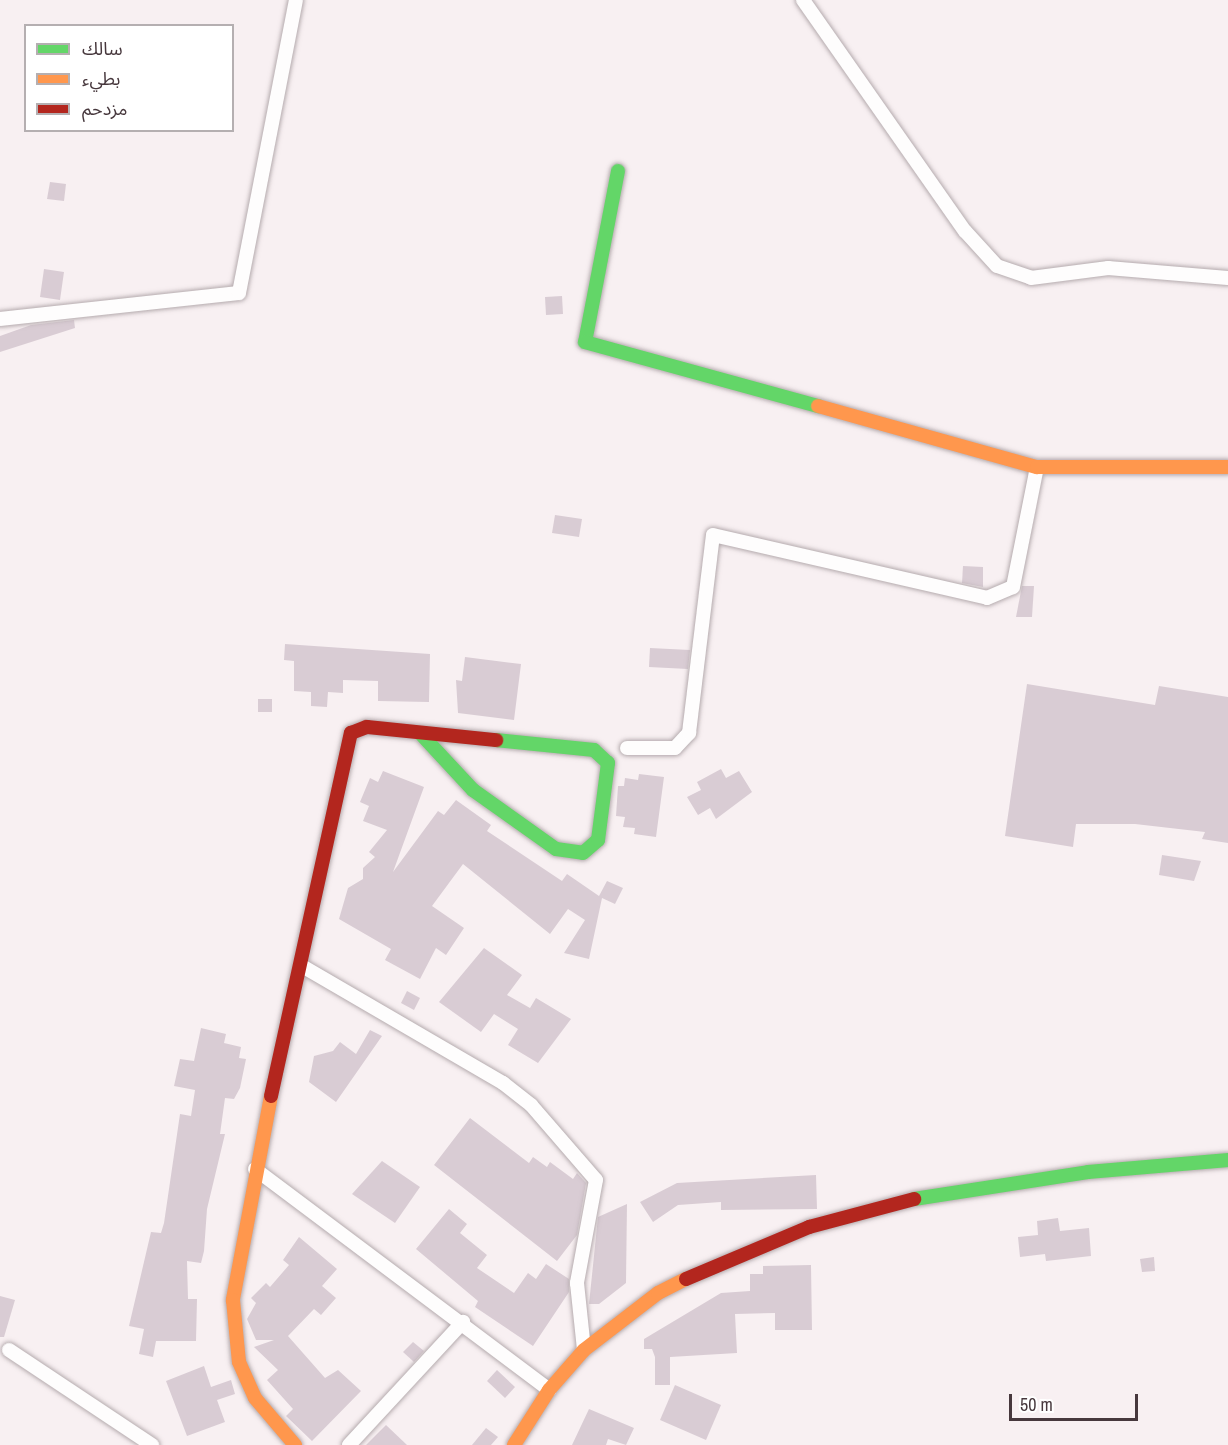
<!DOCTYPE html>
<html>
<head>
<meta charset="utf-8">
<style>
  body { margin:0 }
  #map { position:relative; width:1228px; height:1445px; overflow:hidden; background:#f8f0f2; font-family:"Archivo Narrow","Noto Sans Arabic",sans-serif }
  div>[style] { position:absolute }
  .building>* { inset:0; background:#d9ccd4 }
  .roads { filter:drop-shadow(0 0 2px #b5abae) drop-shadow(0 0 2px #b5abae) }
  .street>* { height:14px; margin:-7px; padding:0 7px; transform-origin:7px; border-radius:7px; background:#fefdfd }
  .fast>* { height:14px; margin:-7px; padding:0 7px; transform-origin:7px; border-radius:7px; background:#63d668 }
  .slow>* { height:14px; margin:-7px; padding:0 7px; transform-origin:7px; border-radius:7px; background:#ff974d }
  .jam>* { height:14px; margin:-7px; padding:0 7px; transform-origin:7px; border-radius:7px; background:#b3261e }
  span { translate:-50% -50%; white-space:nowrap; text-align:center; line-height:1.15; -webkit-text-stroke:5px #fff; paint-order:stroke }
  .legend { position:absolute; left:24px; top:24px; width:210px; height:108px; box-sizing:border-box; background:#fff; border:2px solid #b5afb1; margin:0; padding:8px 10px; list-style:none; font-size:18px; color:#47383d }
  .legend li { display:flex; align-items:center; gap:12px; height:30px }
  .legend b { width:30px; border:2px solid #b5afb1 }
  .scale { position:absolute; left:1009px; top:1394px; width:129px; height:27px; box-sizing:border-box; border:3px solid #47383d; border-top:0; padding-left:8px; font-size:18px; line-height:21px; white-space:nowrap; color:#47383d; -webkit-text-stroke:4px #fff; paint-order:stroke }
</style>
</head>
<body>
<div id="map">
  <div class="building">
    <div style="clip-path:polygon(50px 182px,66px 184px,64px 201px,47px 199px)"></div>
    <div style="clip-path:polygon(44px 269px,64px 272px,60px 300px,40px 297px)"></div>
    <div style="clip-path:polygon(562px 296px,563px 314px,546px 315px,545px 297px)"></div>
    <div style="clip-path:polygon(74px 320px,75px 328px,0 352px,0 336px,31px 325px)"></div>
    <div style="clip-path:polygon(555px 515px,582px 519px,579px 537px,552px 533px)"></div>
    <div style="clip-path:polygon(963px 566px,983px 567px,983px 587px,962px 583px)"></div>
    <div style="clip-path:polygon(1022px 586px,1034px 586px,1032px 617px,1016px 617px)"></div>
    <div style="clip-path:polygon(285px 644px,430px 654px,429px 702px,378px 701px,378px 681px,343px 680px,343px 693px,328px 692px,327px 707px,311px 706px,311px 692px,294px 691px,294px 661px,284px 660px)"></div>
    <div style="clip-path:polygon(650px 648px,690px 650px,688px 669px,649px 667px)"></div>
    <div style="clip-path:polygon(465px 657px,521px 664px,514px 720px,458px 713px,456px 680px,462px 681px)"></div>
    <div style="clip-path:polygon(1027px 684px,1155px 705px,1159px 686px,1228px 697px,1228px 843px,1202px 839px,1205px 832px,1135px 824px,1076px 824px,1073px 847px,1005px 836px)"></div>
    <div style="clip-path:polygon(258px 699px,272px 699px,272px 712px,258px 712px)"></div>
    <div style="clip-path:polygon(721px 769px,726px 778px,739px 771px,752px 792px,716px 819px,710px 808px,698px 815px,687px 797px,701px 790px,697px 782px)"></div>
    <div style="clip-path:polygon(383px 771px,424px 787px,393px 872px,438px 811px,444px 815px,456px 800px,491px 825px,487px 831px,562px 881px,567px 874px,599px 896px,607px 881px,623px 888px,615px 904px,602px 898px,589px 959px,564px 953px,585px 920px,568px 909px,550px 934px,463px 864px,432px 906px,464px 928px,446px 955px,436px 948px,420px 979px,385px 960px,391px 949px,339px 919px,348px 888px,363px 879px,363px 868px,375px 857px,369px 852px,387px 830px,363px 821px,369px 806px,360px 802px,370px 778px,378px 782px)"></div>
    <div style="clip-path:polygon(639px 774px,664px 777px,656px 837px,634px 834px,635px 828px,623px 827px,625px 817px,616px 816px,618px 786px,624px 786px,625px 778px,638px 780px)"></div>
    <div style="clip-path:polygon(1162px 855px,1201px 861px,1194px 881px,1159px 875px)"></div>
    <div style="clip-path:polygon(484px 948px,522px 975px,507px 995px,530px 1008px,536px 998px,571px 1019px,538px 1063px,508px 1045px,518px 1029px,494px 1014px,481px 1032px,439px 1002px)"></div>
    <div style="clip-path:polygon(407px 991px,420px 998px,414px 1010px,401px 1003px)"></div>
    <div style="clip-path:polygon(201px 1028px,226px 1034px,224px 1043px,241px 1047px,239px 1058px,246px 1059px,240px 1088px,234px 1099px,225px 1098px,220px 1134px,225px 1134px,207px 1209px,204px 1251px,201px 1263px,187px 1261px,188px 1299px,197px 1299px,196px 1341px,156px 1341px,153px 1357px,139px 1354px,144px 1329px,129px 1326px,151px 1232px,161px 1233px,164px 1223px,180px 1114px,191px 1116px,195px 1090px,174px 1086px,180px 1059px,194px 1061px)"></div>
    <div style="clip-path:polygon(370px 1030px,382px 1036px,336px 1102px,309px 1082px,314px 1056px,333px 1051px,340px 1042px,356px 1054px)"></div>
    <div style="clip-path:polygon(470px 1118px,529px 1163px,533px 1157px,547px 1167px,550px 1162px,573px 1179px,577px 1173px,586px 1183px,577px 1235px,557px 1261px,434px 1165px)"></div>
    <div style="clip-path:polygon(382px 1161px,420px 1187px,395px 1223px,352px 1194px)"></div>
    <div style="clip-path:polygon(816px 1175px,817px 1209px,721px 1210px,721px 1202px,678px 1205px,653px 1222px,640px 1202px,677px 1183px)"></div>
    <div style="clip-path:polygon(627px 1204px,626px 1283px,599px 1304px,589px 1304px,598px 1217px)"></div>
    <div style="clip-path:polygon(449px 1209px,467px 1224px,460px 1233px,487px 1255px,477px 1268px,514px 1293px,528px 1273px,536px 1279px,546px 1264px,569px 1279px,569px 1292px,533px 1346px,475px 1307px,478px 1301px,416px 1249px)"></div>
    <div style="clip-path:polygon(1058px 1218px,1060px 1231px,1089px 1228px,1091px 1256px,1046px 1261px,1045px 1254px,1020px 1257px,1018px 1237px,1038px 1235px,1037px 1221px)"></div>
    <div style="clip-path:polygon(299px 1237px,337px 1269px,322px 1286px,336px 1298px,321px 1315px,314px 1309px,288px 1336px,325px 1378px,338px 1370px,361px 1391px,312px 1441px,286px 1416px,293px 1409px,267px 1380px,278px 1370px,254px 1347px,274px 1340px,256px 1340px,247px 1319px,256px 1303px,251px 1298px,266px 1283px,270px 1287px,289px 1265px,283px 1260px)"></div>
    <div style="clip-path:polygon(1154px 1257px,1155px 1271px,1142px 1272px,1140px 1259px)"></div>
    <div style="clip-path:polygon(811px 1265px,812px 1330px,775px 1330px,775px 1313px,735px 1314px,737px 1353px,670px 1357px,670px 1385px,655px 1385px,655px 1357px,652px 1349px,644px 1349px,644px 1339px,721px 1293px,750px 1291px,750px 1274px,763px 1274px,763px 1266px)"></div>
    <div style="clip-path:polygon(0 1296px,15px 1300px,4px 1337px,0 1337px)"></div>
    <div style="clip-path:polygon(413px 1342px,424px 1351px,414px 1362px,403px 1352px)"></div>
    <div style="clip-path:polygon(204px 1366px,211px 1387px,231px 1380px,235px 1394px,217px 1400px,225px 1422px,187px 1436px,166px 1381px)"></div>
    <div style="clip-path:polygon(497px 1370px,515px 1387px,505px 1398px,487px 1381px)"></div>
    <div style="clip-path:polygon(675px 1385px,721px 1405px,706px 1440px,660px 1420px)"></div>
    <div style="clip-path:polygon(589px 1409px,634px 1428px,626px 1445px,608px 1439px,606px 1445px,572px 1445px)"></div>
    <div style="clip-path:polygon(386px 1425px,407px 1445px,366px 1445px)"></div>
    <div style="clip-path:polygon(486px 1428px,498px 1437px,491px 1445px,472px 1445px)"></div>
  </div>
  <div class="roads">
    <div class="street">
      <div style="left:803px;top:0;width:282px;rotate:55deg"></div>
      <div style="left:965px;top:231px;width:47px;rotate:47.6deg"></div>
      <div style="left:997px;top:266px;width:36px;rotate:19deg"></div>
      <div style="left:1031px;top:278px;width:78px;rotate:-7.4deg"></div>
      <div style="left:1108px;top:268px;width:120px;rotate:4.8deg"></div>
      <div style="left:0;top:319px;width:240px;rotate:-6.2deg"></div>
      <div style="left:239px;top:293px;width:298px;rotate:-79deg"></div>
      <div style="left:627px;top:748px;width:48px"></div>
      <div style="left:675px;top:748px;width:21px;rotate:-47deg"></div>
      <div style="left:689px;top:733px;width:199px;rotate:-83.1deg"></div>
      <div style="left:713px;top:535px;width:281px;rotate:12.9deg"></div>
      <div style="left:987px;top:598px;width:28px;rotate:-23deg"></div>
      <div style="left:1013px;top:587px;width:122px;rotate:-78.7deg"></div>
      <div style="left:302px;top:966px;width:233px;rotate:30.2deg"></div>
      <div style="left:503px;top:1083px;width:36px;rotate:38deg"></div>
      <div style="left:531px;top:1105px;width:99px;rotate:49.1deg"></div>
      <div style="left:596px;top:1180px;width:105px;rotate:100.5deg"></div>
      <div style="left:577px;top:1283px;width:67px;rotate:84deg"></div>
      <div style="left:255px;top:1169px;width:368px;rotate:36.9deg"></div>
      <div style="left:9px;top:1350px;width:172px;rotate:33.6deg"></div>
      <div style="left:349px;top:1445px;width:168px;rotate:-47.2deg"></div>
    </div>
    <div class="fast">
      <div style="left:618px;top:171px;width:174px;rotate:100.9deg"></div>
      <div style="left:585px;top:342px;width:242px;rotate:15.4deg"></div>
      <div style="left:420px;top:733px;width:78px;rotate:47.1deg"></div>
      <div style="left:473px;top:790px;width:102px;rotate:35.4deg"></div>
      <div style="left:556px;top:849px;width:27px;rotate:8deg"></div>
      <div style="left:583px;top:853px;width:20px;rotate:-41deg"></div>
      <div style="left:598px;top:840px;width:78px;rotate:-82.6deg"></div>
      <div style="left:608px;top:763px;width:19px;rotate:-137deg"></div>
      <div style="left:594px;top:750px;width:99px;rotate:-174.2deg"></div>
      <div style="left:914px;top:1199px;width:176px;rotate:-8.8deg"></div>
      <div style="left:1088px;top:1172px;width:141px;rotate:-4.9deg"></div>
    </div>
    <div class="slow">
      <div style="left:818px;top:406px;width:227px;rotate:15.6deg"></div>
      <div style="left:1037px;top:467px;width:191px"></div>
      <div style="left:271px;top:1096px;width:208px;rotate:100.6deg"></div>
      <div style="left:233px;top:1300px;width:62px;rotate:84.5deg"></div>
      <div style="left:239px;top:1362px;width:39px;rotate:66deg"></div>
      <div style="left:255px;top:1398px;width:62px;rotate:49.6deg"></div>
      <div style="left:514px;top:1445px;width:65px;rotate:-57.5deg"></div>
      <div style="left:549px;top:1390px;width:53px;rotate:-48.8deg"></div>
      <div style="left:584px;top:1350px;width:93px;rotate:-37.6deg"></div>
      <div style="left:658px;top:1293px;width:31px;rotate:-27deg"></div>
    </div>
    <div class="jam">
      <div style="left:271px;top:1096px;width:372px;rotate:-77.6deg"></div>
      <div style="left:351px;top:733px;width:17px;rotate:-21deg"></div>
      <div style="left:367px;top:727px;width:130px;rotate:5.8deg"></div>
      <div style="left:686px;top:1279px;width:134px;rotate:-22.9deg"></div>
      <div style="left:809px;top:1227px;width:109px;rotate:-14.9deg"></div>
    </div>
  </div>
  <ul class="legend">
  <li><b style="height:8px;background:#63d668"></b>سالك</li>
  <li><b style="height:8px;background:#ff974d"></b>بطيء</li>
  <li><b style="height:8px;background:#b3261e"></b>مزدحم</li>
  </ul>
  <div class="scale">50 m</div>
</div>
</body>
</html>
